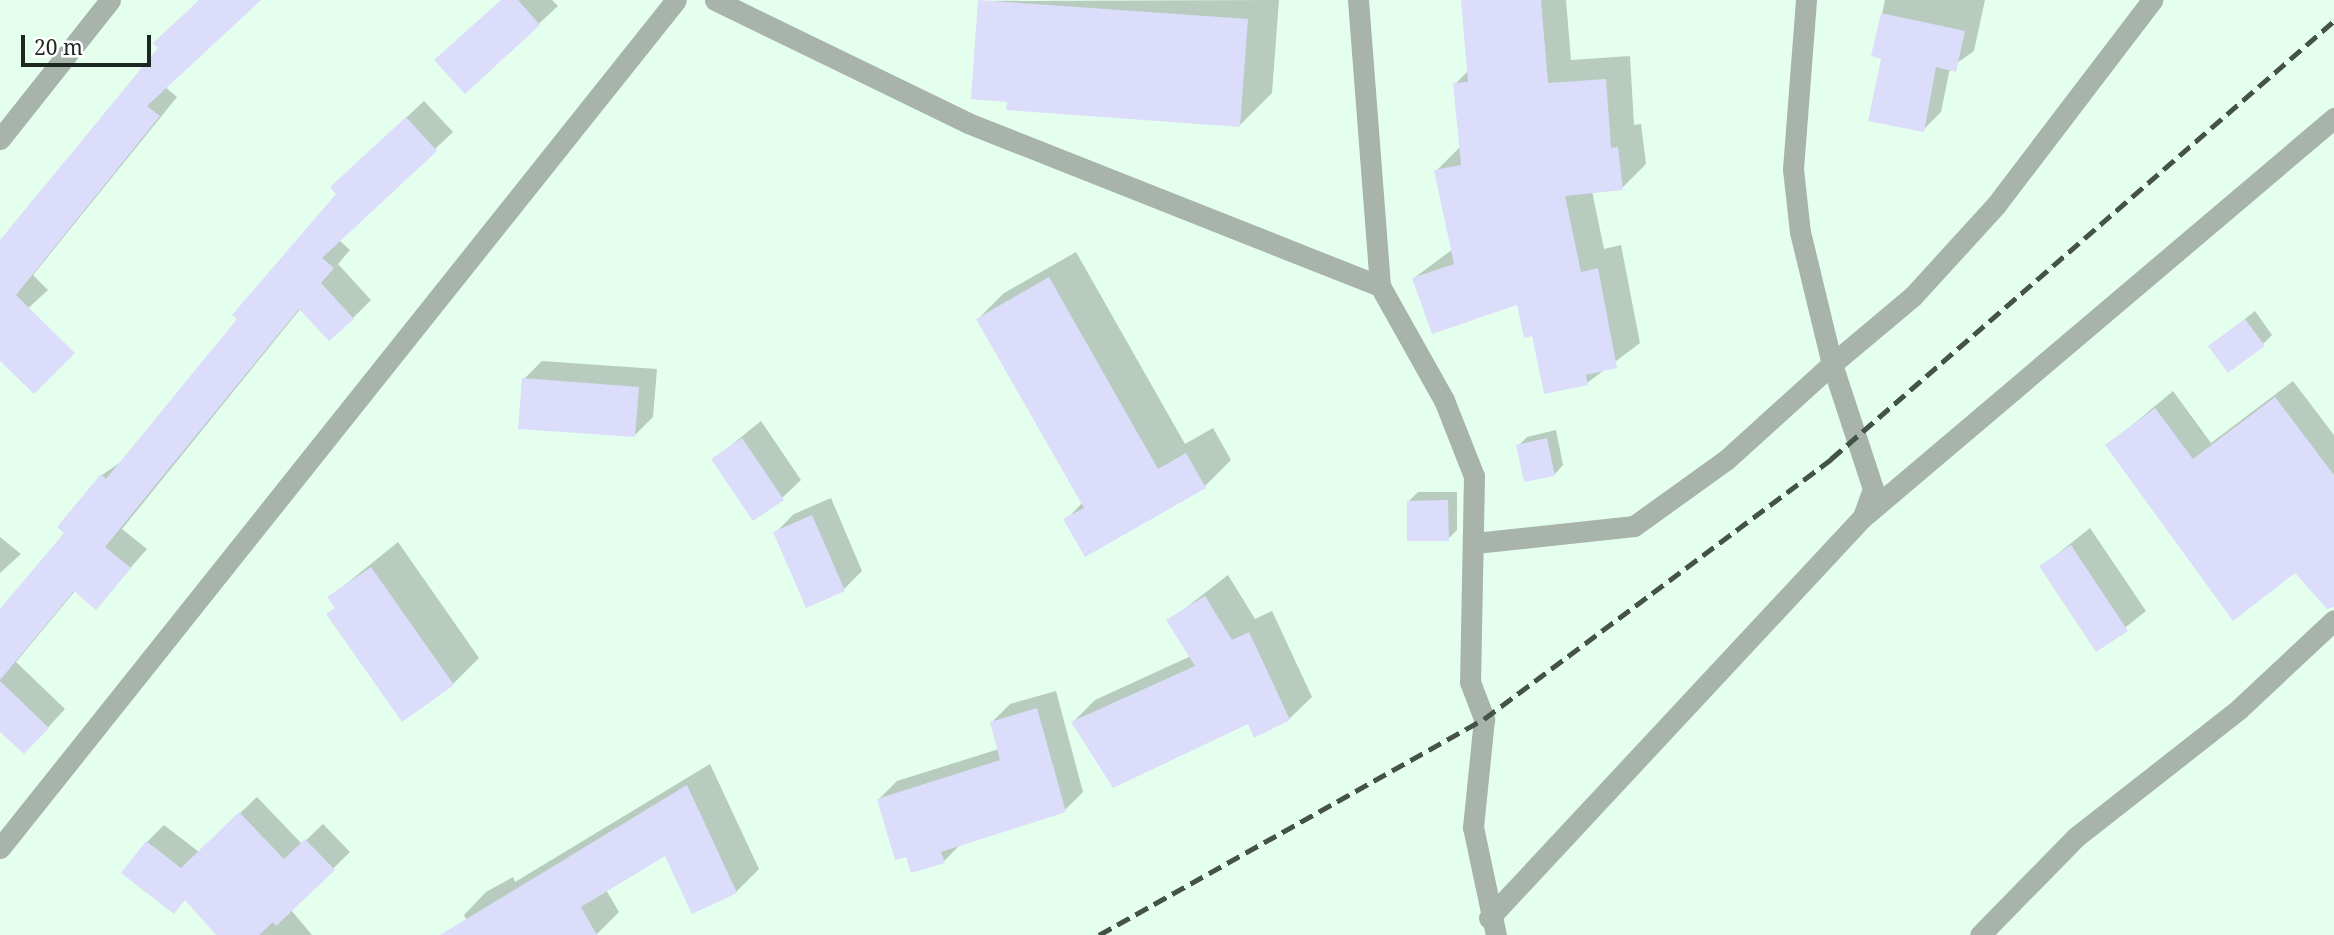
<!DOCTYPE html>
<html>
<head>
<meta charset="utf-8">
<style>
  body { margin:0 }
  #map { position:relative; width:2334px; height:935px; overflow:hidden; background:#e5ffee; font-family:"Noto Serif",serif }
  div>[style] { position:absolute }
  .shadow>* { inset:0; background:#0003 }
  .building>* { inset:0; background:#dbddfa }
  .street>* { height:21px; margin:-10.5px; padding:0 10.5px; transform-origin:10.5px; border-radius:10.5px; background:#a8b3ac }
  .rail>* { height:5px; margin-top:-2.5px; transform-origin:0; background:repeating-linear-gradient(90deg,#45524a 0 14px,transparent 0 21px) }
  span { translate:-50% -50%; white-space:nowrap; text-align:center; line-height:1.15; -webkit-text-stroke:7px #fff; paint-order:stroke }
  .scale { position:absolute; left:21px; top:35px; width:130px; height:32px; box-sizing:border-box; border:4px solid #1d2721; border-top:0; padding-left:9px; font-size:21px; line-height:24px; white-space:nowrap; color:#1d2721; -webkit-text-stroke:5px #fff; paint-order:stroke }
</style>
</head>
<body>
<div id="map">
  <div class="shadow">
    <div style="clip-path:polygon(200px 0,258px 0,165px 87px,177px 97px,33px 275px,48px 290px,0 334px,0 243px)"></div>
    <div style="clip-path:polygon(501px 0,552px 0,558px 6px,465px 92px)"></div>
    <div style="clip-path:polygon(1279px 0,1272px 93px,1240px 125px,980px 1px)"></div>
    <div style="clip-path:polygon(1463px 0,1566px 0,1571px 60px,1630px 56px,1634px 125px,1641px 124px,1646px 164px,1622px 188px,1592px 191px,1604px 249px,1621px 245px,1640px 343px,1587px 383px,1518px 303px,1414px 278px,1453px 249px,1436px 171px,1460px 147px,1455px 84px,1469px 70px)"></div>
    <div style="clip-path:polygon(1885px 0,1985px 0,1974px 51px,1950px 68px,1941px 112px,1923px 130px,1883px 57px,1873px 55px)"></div>
    <div style="clip-path:polygon(424px 101px,453px 132px,339px 240px,350px 250px,338px 264px,371px 300px,353px 318px,301px 308px,122px 529px,147px 549px,96px 607px,75px 591px,16px 662px,65px 709px,42px 734px,0 729px,0 613px,67px 533px,102px 475px,124px 460px,339px 194px,350px 170px)"></div>
    <div style="clip-path:polygon(1076px 252px,1185px 444px,1213px 428px,1231px 460px,1205px 486px,1066px 520px,1083px 502px,978px 319px,1004px 293px)"></div>
    <div style="clip-path:polygon(2255px 311px,2272px 335px,2263px 344px,2211px 346px)"></div>
    <div style="clip-path:polygon(542px 361px,657px 369px,653px 417px,634px 436px,524px 379px)"></div>
    <div style="clip-path:polygon(2293px 381px,2334px 435px,2334px 576px,2295px 571px,2107px 446px,2173px 391px,2211px 443px)"></div>
    <div style="clip-path:polygon(761px 421px,801px 480px,782px 498px,714px 459px)"></div>
    <div style="clip-path:polygon(1556px 430px,1563px 465px,1554px 475px,1518px 446px,1527px 437px)"></div>
    <div style="clip-path:polygon(1418px 492px,1457px 492px,1457px 530px,1448px 539px,1408px 502px)"></div>
    <div style="clip-path:polygon(831px 498px,862px 571px,844px 589px,775px 533px,794px 514px)"></div>
    <div style="clip-path:polygon(2090px 528px,2146px 611px,2097px 650px,2041px 567px)"></div>
    <div style="clip-path:polygon(0 537px,21px 554px,0 573px)"></div>
    <div style="clip-path:polygon(398px 542px,479px 658px,453px 684px,330px 597px)"></div>
    <div style="clip-path:polygon(1228px 575px,1255px 619px,1272px 611px,1312px 697px,1289px 719px,1073px 722px,1095px 700px,1191px 656px,1169px 621px)"></div>
    <div style="clip-path:polygon(1056px 691px,1083px 792px,1065px 810px,961px 844px,944px 861px,907px 854px,879px 799px,897px 781px,999px 749px,992px 722px,1010px 704px)"></div>
    <div style="clip-path:polygon(710px 764px,759px 869px,736px 892px,666px 854px,606px 890px,619px 912px,596px 935px,475px 935px,464px 915px,486px 892px,513px 877px,515px 882px)"></div>
    <div style="clip-path:polygon(257px 797px,302px 844px,323px 824px,350px 852px,291px 910px,312px 935px,219px 935px,147px 842px,164px 825px,199px 852px)"></div>
  </div>
  <div class="building">
    <div style="clip-path:polygon(199px 0,261px 0,147px 106px,160px 116px,16px 295px,75px 353px,34px 394px,0 361px,0 240px,158px 48px,153px 43px)"></div>
    <div style="clip-path:polygon(501px 0,518px 0,540px 25px,465px 94px,434px 60px)"></div>
    <div style="clip-path:polygon(978px 0,1248px 19px,1240px 127px,1006px 110px,1007px 102px,971px 99px)"></div>
    <div style="clip-path:polygon(1461px 0,1541px 0,1548px 83px,1606px 79px,1611px 148px,1618px 147px,1623px 190px,1565px 196px,1581px 272px,1598px 268px,1617px 368px,1586px 375px,1588px 385px,1544px 394px,1532px 336px,1524px 338px,1517px 305px,1432px 334px,1412px 278px,1454px 264px,1434px 170px,1461px 165px,1453px 83px,1468px 82px)"></div>
    <div style="clip-path:polygon(1881px 13px,1965px 31px,1956px 72px,1936px 67px,1924px 132px,1868px 121px,1881px 59px,1871px 56px)"></div>
    <div style="clip-path:polygon(406px 117px,437px 151px,322px 258px,334px 268px,321px 283px,354px 319px,329px 341px,299px 309px,105px 547px,131px 568px,96px 610px,74px 591px,0 680px,0 609px,64px 533px,57px 527px,101px 474px,106px 479px,237px 319px,232px 315px,336px 194px,330px 187px)"></div>
    <div style="clip-path:polygon(1049px 277px,1158px 469px,1186px 453px,1206px 488px,1085px 557px,1063px 519px,1084px 508px,976px 319px)"></div>
    <div style="clip-path:polygon(2245px 319px,2265px 346px,2228px 373px,2208px 346px)"></div>
    <div style="clip-path:polygon(522px 378px,639px 387px,635px 437px,518px 429px)"></div>
    <div style="clip-path:polygon(2275px 397px,2334px 475px,2334px 607px,2327px 609px,2295px 573px,2233px 621px,2105px 445px,2155px 408px,2193px 459px)"></div>
    <div style="clip-path:polygon(742px 438px,784px 500px,753px 521px,711px 459px)"></div>
    <div style="clip-path:polygon(1547px 438px,1555px 476px,1524px 482px,1516px 445px)"></div>
    <div style="clip-path:polygon(1448px 500px,1449px 541px,1407px 541px,1407px 501px)"></div>
    <div style="clip-path:polygon(812px 515px,845px 591px,806px 608px,773px 532px)"></div>
    <div style="clip-path:polygon(2071px 545px,2128px 631px,2096px 652px,2039px 566px)"></div>
    <div style="clip-path:polygon(371px 567px,454px 685px,402px 722px,326px 614px,335px 608px,327px 597px)"></div>
    <div style="clip-path:polygon(1205px 596px,1232px 640px,1249px 632px,1290px 720px,1254px 738px,1248px 724px,1113px 788px,1071px 722px,1195px 666px,1166px 620px)"></div>
    <div style="clip-path:polygon(0 681px,49px 728px,24px 754px,0 732px)"></div>
    <div style="clip-path:polygon(1037px 708px,1066px 812px,941px 852px,945px 863px,911px 873px,906px 857px,895px 860px,877px 799px,1000px 760px,990px 722px)"></div>
    <div style="clip-path:polygon(687px 785px,737px 893px,692px 914px,665px 856px,581px 907px,597px 935px,440px 935px)"></div>
    <div style="clip-path:polygon(239px 812px,284px 859px,305px 839px,335px 870px,276px 926px,273px 922px,259px 935px,216px 935px,185px 900px,174px 914px,121px 873px,146px 841px,181px 868px)"></div>
  </div>
  <div class="street">
    <div style="left:715px;top:0;width:281px;rotate:25.9deg"></div>
    <div style="left:968px;top:123px;width:443px;rotate:21.6deg"></div>
    <div style="left:1358px;top:0;width:287px;rotate:85.6deg"></div>
    <div style="left:1380px;top:286px;width:131px;rotate:60.7deg"></div>
    <div style="left:1444px;top:400px;width:82px;rotate:68.5deg"></div>
    <div style="left:1474px;top:476px;width:206px;rotate:91.1deg"></div>
    <div style="left:1470px;top:682px;width:40px;rotate:69deg"></div>
    <div style="left:1484px;top:719px;width:109px;rotate:95.8deg"></div>
    <div style="left:1473px;top:827px;width:110px;rotate:78deg"></div>
    <div style="left:1806px;top:0;width:169px;rotate:94.4deg"></div>
    <div style="left:1793px;top:169px;width:63px;rotate:83.7deg"></div>
    <div style="left:1800px;top:232px;width:136px;rotate:76.4deg"></div>
    <div style="left:1832px;top:364px;width:106px;rotate:-40deg"></div>
    <div style="left:1913px;top:296px;width:123px;rotate:-47.6deg"></div>
    <div style="left:1996px;top:205px;width:258px;rotate:-52.7deg"></div>
    <div style="left:0;top:139px;width:177px;rotate:-51.6deg"></div>
    <div style="left:1475px;top:543px;width:160px;rotate:-6.1deg"></div>
    <div style="left:1634px;top:526px;width:113px;rotate:-35.7deg"></div>
    <div style="left:1726px;top:460px;width:143px;rotate:-42.2deg"></div>
    <div style="left:1832px;top:364px;width:132px;rotate:71.8deg"></div>
    <div style="left:1873px;top:489px;width:29px;rotate:110deg"></div>
    <div style="left:0;top:848px;width:1084px;rotate:-51.44deg"></div>
    <div style="left:1489px;top:918px;width:547px;rotate:-47deg"></div>
    <div style="left:1862px;top:518px;width:619px;rotate:-40.28deg"></div>
    <div style="left:1980px;top:935px;width:137px;rotate:-45.6deg"></div>
    <div style="left:2076px;top:837px;width:207px;rotate:-38.1deg"></div>
    <div style="left:2239px;top:709px;width:130px;rotate:-43.1deg"></div>
  </div>
  <div class="rail">
    <div style="left:1099px;top:935px;width:441px;rotate:-29.3deg"></div>
    <div style="left:1484px;top:719px;width:434px;rotate:-36.8deg"></div>
    <div style="left:1831px;top:459px;width:667px;rotate:-41.05deg"></div>
  </div>
  <div class="scale">20 m</div>
</div>
</body>
</html>
